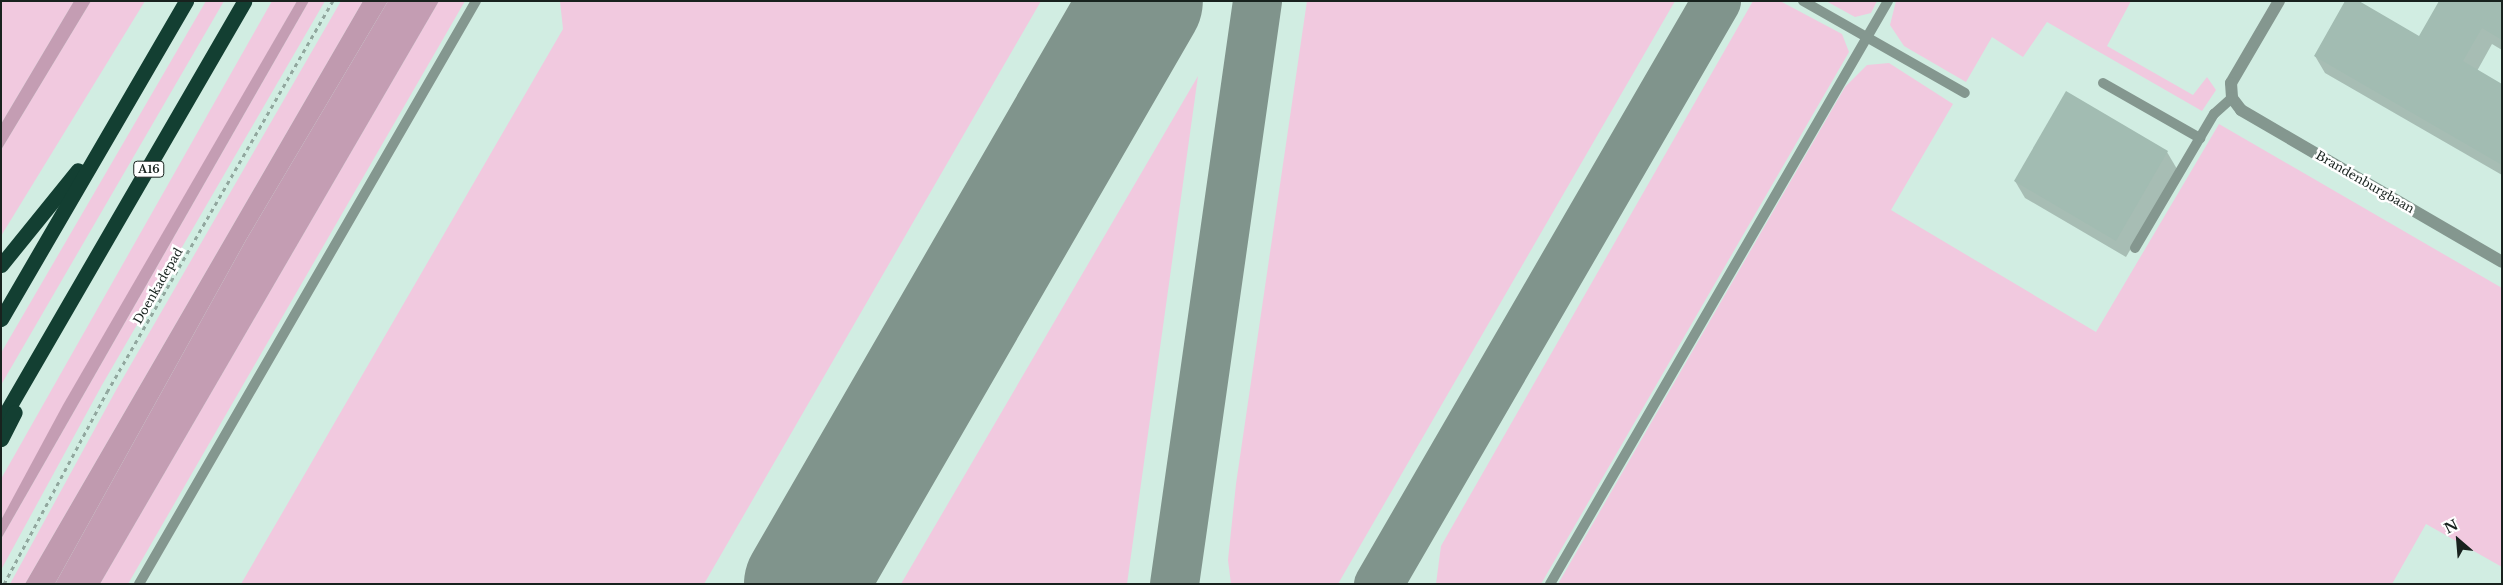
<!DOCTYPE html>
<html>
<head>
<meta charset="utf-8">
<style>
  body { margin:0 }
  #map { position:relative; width:2503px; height:585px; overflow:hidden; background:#d1ede2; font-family:"Libre Baskerville",serif }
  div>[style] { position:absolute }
  .green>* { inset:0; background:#f1c9df }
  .forest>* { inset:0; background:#c09aaf }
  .water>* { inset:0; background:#c49db3 }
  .shadow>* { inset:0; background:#0003 }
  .taxiway>* { height:49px; margin:-24.5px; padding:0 24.5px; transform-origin:24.5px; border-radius:24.5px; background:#80948c }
  .runway>* { height:122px; margin:-61px; padding:0 61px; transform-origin:61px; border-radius:61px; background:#80948c }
  .building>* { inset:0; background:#a2bcb2 }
  .path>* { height:3px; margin-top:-1.5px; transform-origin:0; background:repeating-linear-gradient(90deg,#91a79e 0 4px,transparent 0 8px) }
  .service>* { height:10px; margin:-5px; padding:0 5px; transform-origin:5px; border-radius:5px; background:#84978f }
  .minor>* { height:12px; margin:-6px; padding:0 6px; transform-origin:6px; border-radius:6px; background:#84978f }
  .motorway>* { height:15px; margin:-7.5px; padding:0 7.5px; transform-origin:7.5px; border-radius:7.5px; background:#133f32 }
  span { translate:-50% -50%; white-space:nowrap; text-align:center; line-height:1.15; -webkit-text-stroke:5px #fff; paint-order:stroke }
  .shield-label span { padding:1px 4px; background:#fff; border:1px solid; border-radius:4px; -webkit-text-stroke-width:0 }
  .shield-label { font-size:11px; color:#18221e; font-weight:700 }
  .street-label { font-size:12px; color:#18221e }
  .frame { position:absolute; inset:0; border:2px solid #18221e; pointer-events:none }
  .north { position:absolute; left:2433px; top:515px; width:50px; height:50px; -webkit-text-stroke:4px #fff; paint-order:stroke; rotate:333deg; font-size:14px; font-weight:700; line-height:20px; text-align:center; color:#18221e }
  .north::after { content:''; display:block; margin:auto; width:18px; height:22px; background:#18221e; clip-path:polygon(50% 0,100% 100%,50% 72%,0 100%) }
</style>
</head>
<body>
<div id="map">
  <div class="green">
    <div style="clip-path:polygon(1px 1px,74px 1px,1px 124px)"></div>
    <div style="clip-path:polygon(91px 1px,145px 1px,1px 236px,1px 150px)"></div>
    <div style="clip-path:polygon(206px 1px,224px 1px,1px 385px,1px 353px)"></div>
    <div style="clip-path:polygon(272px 1px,297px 1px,1px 520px,1px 479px)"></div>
    <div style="clip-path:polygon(309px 1px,325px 1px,102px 385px,1px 570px,1px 539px)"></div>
    <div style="clip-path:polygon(341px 1px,363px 1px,25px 584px,10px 584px,115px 392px)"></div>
    <div style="clip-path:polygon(439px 1px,465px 1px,128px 584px,100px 584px)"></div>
    <div style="clip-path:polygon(560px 1px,1041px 1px,704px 584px,241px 584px,563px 29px)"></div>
    <div style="clip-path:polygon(1307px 1px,1675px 1px,1338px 584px,1231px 584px,1228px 560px,1236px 484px)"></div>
    <div style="clip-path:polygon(1753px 1px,1780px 1px,1842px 34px,1849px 52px,1541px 584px,1436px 584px,1441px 546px)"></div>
    <div style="clip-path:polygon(1826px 1px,1877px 1px,1871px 13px,1855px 17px)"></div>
    <div style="clip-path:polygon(1896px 1px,2131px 1px,2107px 46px,2193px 95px,2207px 77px,2216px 90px,2202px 111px,2047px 22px,2023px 57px,1992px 37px,1966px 82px,1904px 46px,1890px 25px)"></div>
    <div style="clip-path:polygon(1889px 63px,1953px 104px,1891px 210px,2096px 332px,2219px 124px,2502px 288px,2502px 567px,2426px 524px,2392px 584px,1558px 584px,1845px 87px,1867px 65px)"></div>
    <div style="clip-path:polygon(1198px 76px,1127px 584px,901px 584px)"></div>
  </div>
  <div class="forest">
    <div style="clip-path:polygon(363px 1px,388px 1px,246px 240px,55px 584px,25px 584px)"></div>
  </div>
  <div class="water">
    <div style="clip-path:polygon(74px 1px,91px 1px,1px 150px,1px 124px)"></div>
    <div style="clip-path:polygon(297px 1px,309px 1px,1px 539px,1px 520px,63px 405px)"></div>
    <div style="clip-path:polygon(388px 1px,439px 1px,100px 584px,55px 584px,246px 240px)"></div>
  </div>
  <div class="shadow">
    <div style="clip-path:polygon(2502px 1px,2502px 50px,2492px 44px,2477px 71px,2502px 85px,2502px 175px,2325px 73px,2315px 56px,2420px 38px)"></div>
    <div style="clip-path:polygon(2066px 93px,2167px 152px,2177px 169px,2126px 257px,2025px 198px,2015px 181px)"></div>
  </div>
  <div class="taxiway">
    <div style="left:1174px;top:584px;width:589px;rotate:-81.9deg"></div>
    <div style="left:1378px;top:584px;width:674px;rotate:-59.9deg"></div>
  </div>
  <div class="runway">
    <div style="left:805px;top:584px;width:673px;rotate:-59.97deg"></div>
  </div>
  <div class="building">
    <div style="clip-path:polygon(2345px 1px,2359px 1px,2419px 36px,2439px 1px,2502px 1px,2502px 40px,2482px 28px,2463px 61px,2502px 84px,2502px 165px,2314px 56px)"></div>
    <div style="clip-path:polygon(2066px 91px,2168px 151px,2116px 241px,2014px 181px)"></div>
  </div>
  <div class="path">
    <div style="left:4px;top:584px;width:218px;rotate:-61.8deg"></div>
    <div style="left:107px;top:392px;width:452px;rotate:-60deg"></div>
  </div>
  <div class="service">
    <div style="left:1803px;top:1px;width:186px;rotate:29.6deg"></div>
    <div style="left:2103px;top:83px;width:112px;rotate:29.6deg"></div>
    <div style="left:2135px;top:248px;width:156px;rotate:-59.5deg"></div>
    <div style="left:2214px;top:114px;width:24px;rotate:-42deg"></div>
    <div style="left:139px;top:584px;width:673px;rotate:-59.97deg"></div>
    <div style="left:1550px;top:584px;width:674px;rotate:-59.9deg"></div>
  </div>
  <div class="minor">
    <div style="left:2279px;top:1px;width:95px;rotate:120.3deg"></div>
    <div style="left:2231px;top:83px;width:15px;rotate:86deg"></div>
    <div style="left:2232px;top:98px;width:15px;rotate:53deg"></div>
    <div style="left:2241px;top:110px;width:302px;rotate:30.2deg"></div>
  </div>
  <div class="motorway">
    <div style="left:1px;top:265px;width:122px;rotate:-51deg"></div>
    <div style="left:1px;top:319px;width:368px;rotate:-59.8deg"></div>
    <div style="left:1px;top:421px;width:485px;rotate:-59.9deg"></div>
    <div style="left:1px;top:439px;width:30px;rotate:-63deg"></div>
  </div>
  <div class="shield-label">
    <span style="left:149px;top:169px">A16</span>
  </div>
  <div class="street-label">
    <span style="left:2365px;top:182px;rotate:30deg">Brandenburgbaan</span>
    <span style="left:158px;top:286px;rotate:-60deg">Doenkadepad</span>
  </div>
  <div class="frame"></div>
  <div class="north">N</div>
</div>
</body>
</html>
